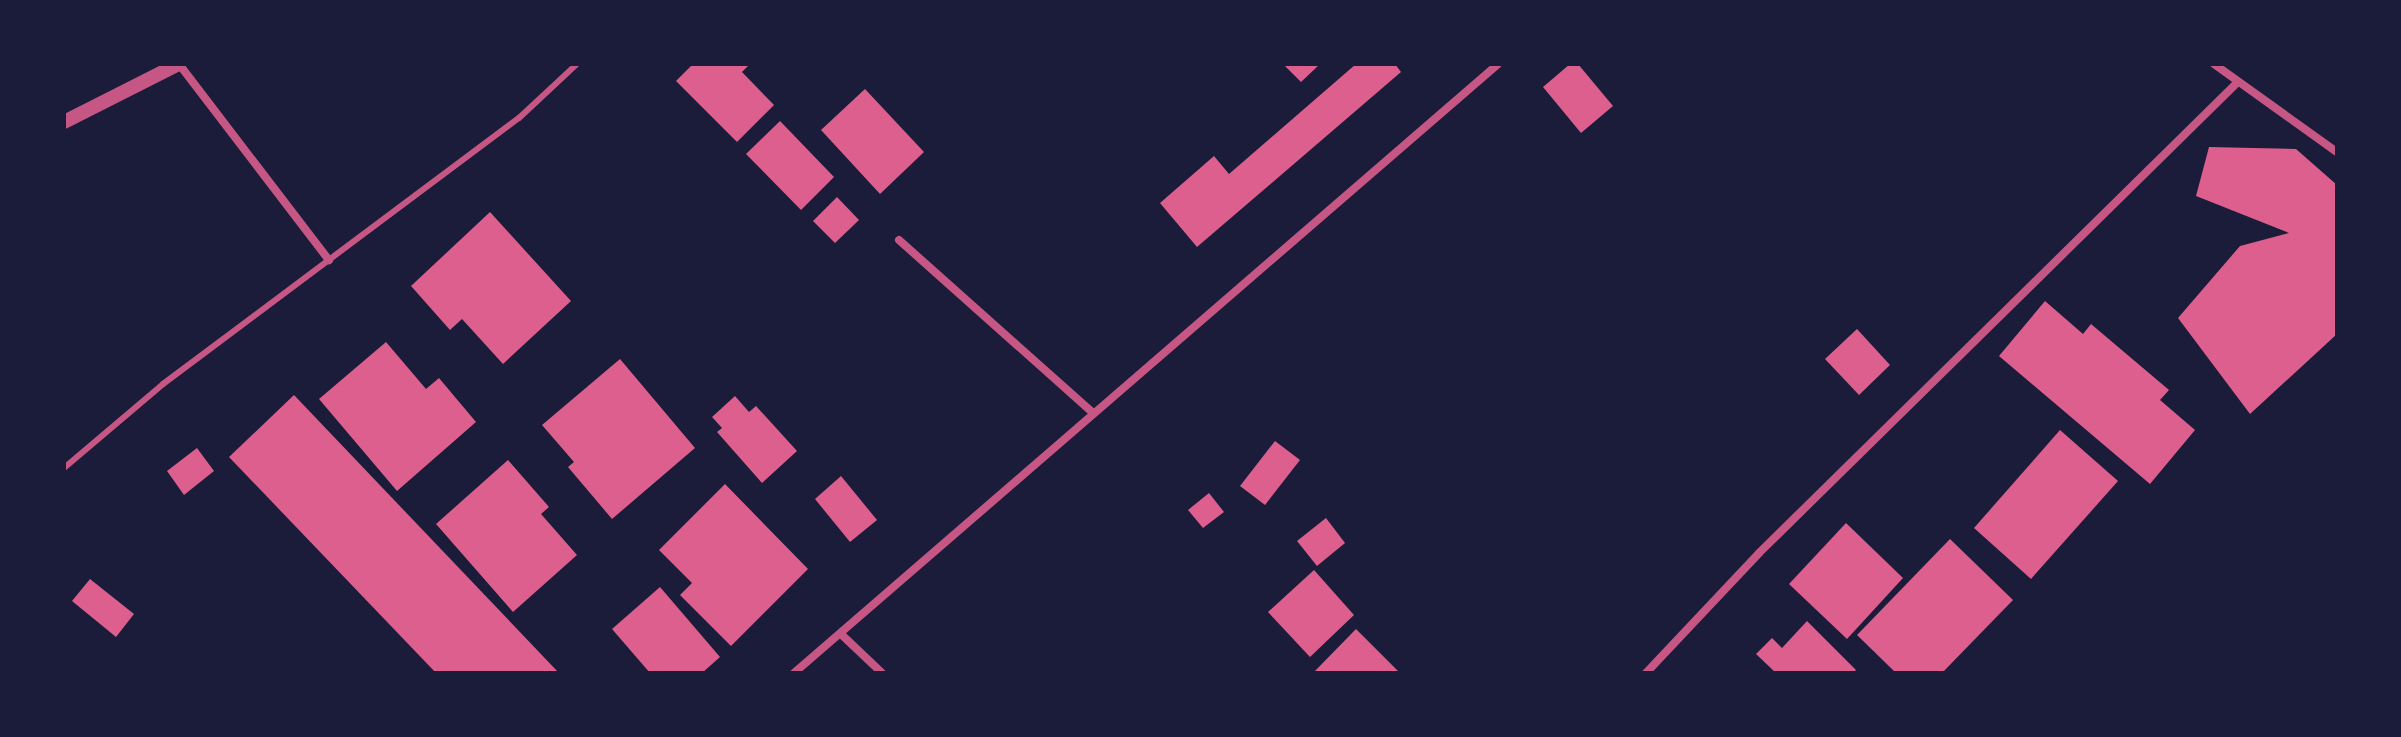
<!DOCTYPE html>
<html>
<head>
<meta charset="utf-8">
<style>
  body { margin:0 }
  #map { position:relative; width:2401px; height:737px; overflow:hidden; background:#1b1b3a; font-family:Merriweather,serif }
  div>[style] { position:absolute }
  .building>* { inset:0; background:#dd5f8e }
  .service>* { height:6px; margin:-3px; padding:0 3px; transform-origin:3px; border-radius:3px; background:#c65784 }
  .minor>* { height:8px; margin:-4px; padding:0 4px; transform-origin:4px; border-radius:4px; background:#c65784 }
  .tertiary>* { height:14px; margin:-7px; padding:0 7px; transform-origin:7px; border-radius:7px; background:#c65784 }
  span { translate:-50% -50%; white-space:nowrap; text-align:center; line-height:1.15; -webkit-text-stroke:6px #1b1b3a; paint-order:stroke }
  .frame { position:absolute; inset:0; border:66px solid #1b1b3a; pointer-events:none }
</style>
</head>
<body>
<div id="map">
  <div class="building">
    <div style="clip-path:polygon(693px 64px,750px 64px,742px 72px,774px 105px,737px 142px,676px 81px)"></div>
    <div style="clip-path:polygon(1283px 64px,1320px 64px,1301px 82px)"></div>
    <div style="clip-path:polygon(1356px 64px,1395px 64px,1401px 72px,1197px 247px,1160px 203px,1214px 156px,1229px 174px)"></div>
    <div style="clip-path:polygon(1570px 64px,1578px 64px,1613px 106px,1581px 133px,1543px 87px)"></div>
    <div style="clip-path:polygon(865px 89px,924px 152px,880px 194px,821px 130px)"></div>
    <div style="clip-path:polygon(780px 121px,834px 177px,801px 210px,746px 154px)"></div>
    <div style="clip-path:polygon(2209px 147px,2296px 149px,2337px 185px,2337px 334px,2250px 414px,2178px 318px,2240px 246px,2289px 233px,2196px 196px)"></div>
    <div style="clip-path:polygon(837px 197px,859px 220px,835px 243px,813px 221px)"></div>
    <div style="clip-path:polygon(490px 212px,571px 301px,503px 364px,462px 319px,450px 330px,411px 286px)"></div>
    <div style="clip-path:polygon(2045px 301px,2083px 334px,2091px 324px,2169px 390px,2160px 400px,2195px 430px,2150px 484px,1999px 356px)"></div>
    <div style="clip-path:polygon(1857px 329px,1890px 365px,1859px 395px,1825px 359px)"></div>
    <div style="clip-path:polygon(386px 342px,426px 389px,439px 378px,476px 422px,397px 491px,319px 399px)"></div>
    <div style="clip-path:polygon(620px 359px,695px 448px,612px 519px,568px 467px,574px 462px,542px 425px)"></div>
    <div style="clip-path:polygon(294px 395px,559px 673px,436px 673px,229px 457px)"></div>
    <div style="clip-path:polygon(735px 396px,749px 412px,756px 406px,797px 451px,762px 483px,717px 432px,722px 428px,712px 417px)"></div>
    <div style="clip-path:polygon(2060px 430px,2118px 481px,2031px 579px,1974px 528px)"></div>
    <div style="clip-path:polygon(1275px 441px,1300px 460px,1265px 505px,1240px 486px)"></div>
    <div style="clip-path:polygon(197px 448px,214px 471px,184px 495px,167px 471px)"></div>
    <div style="clip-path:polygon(508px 460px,549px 507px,541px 514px,577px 555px,513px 612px,436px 524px)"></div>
    <div style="clip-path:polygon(841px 476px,877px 520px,850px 542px,815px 499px)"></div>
    <div style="clip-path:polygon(725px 484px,808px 569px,731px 646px,680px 595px,692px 583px,659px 550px)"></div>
    <div style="clip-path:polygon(1209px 493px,1224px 512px,1203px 528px,1188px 510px)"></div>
    <div style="clip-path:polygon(1326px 518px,1345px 543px,1317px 566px,1297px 541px)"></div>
    <div style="clip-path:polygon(1846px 523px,1903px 578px,1847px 639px,1789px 584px)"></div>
    <div style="clip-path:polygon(1950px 539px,2013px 600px,1942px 673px,1896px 673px,1857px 635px)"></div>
    <div style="clip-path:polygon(1314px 570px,1354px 615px,1310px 657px,1268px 612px)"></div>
    <div style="clip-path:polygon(90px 579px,134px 614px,116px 637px,72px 601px)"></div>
    <div style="clip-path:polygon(660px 587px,720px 657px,702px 673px,650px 673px,612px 629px)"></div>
    <div style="clip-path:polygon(1807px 621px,1856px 670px,1853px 673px,1776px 673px,1756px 654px,1772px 638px,1782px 648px)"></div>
    <div style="clip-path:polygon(1356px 629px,1400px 673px,1313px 673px)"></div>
  </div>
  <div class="service">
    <div style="left:64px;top:468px;width:130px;rotate:-40.3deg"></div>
    <div style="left:163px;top:384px;width:444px;rotate:-36.8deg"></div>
    <div style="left:519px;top:118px;width:79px;rotate:-43deg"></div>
  </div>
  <div class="minor">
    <div style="left:179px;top:64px;width:247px;rotate:52.6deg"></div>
    <div style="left:2214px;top:64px;width:151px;rotate:35.6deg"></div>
    <div style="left:899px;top:240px;width:260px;rotate:41.7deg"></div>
    <div style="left:842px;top:635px;width:55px;rotate:43.5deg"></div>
    <div style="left:794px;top:673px;width:931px;rotate:-40.86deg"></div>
    <div style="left:1646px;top:673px;width:165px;rotate:-46.7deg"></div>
    <div style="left:1759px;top:553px;width:670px;rotate:-44.52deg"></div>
  </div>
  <div class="tertiary">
    <div style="left:64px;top:122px;width:129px;rotate:-26.8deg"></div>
  </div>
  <div class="frame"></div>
</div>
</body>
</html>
